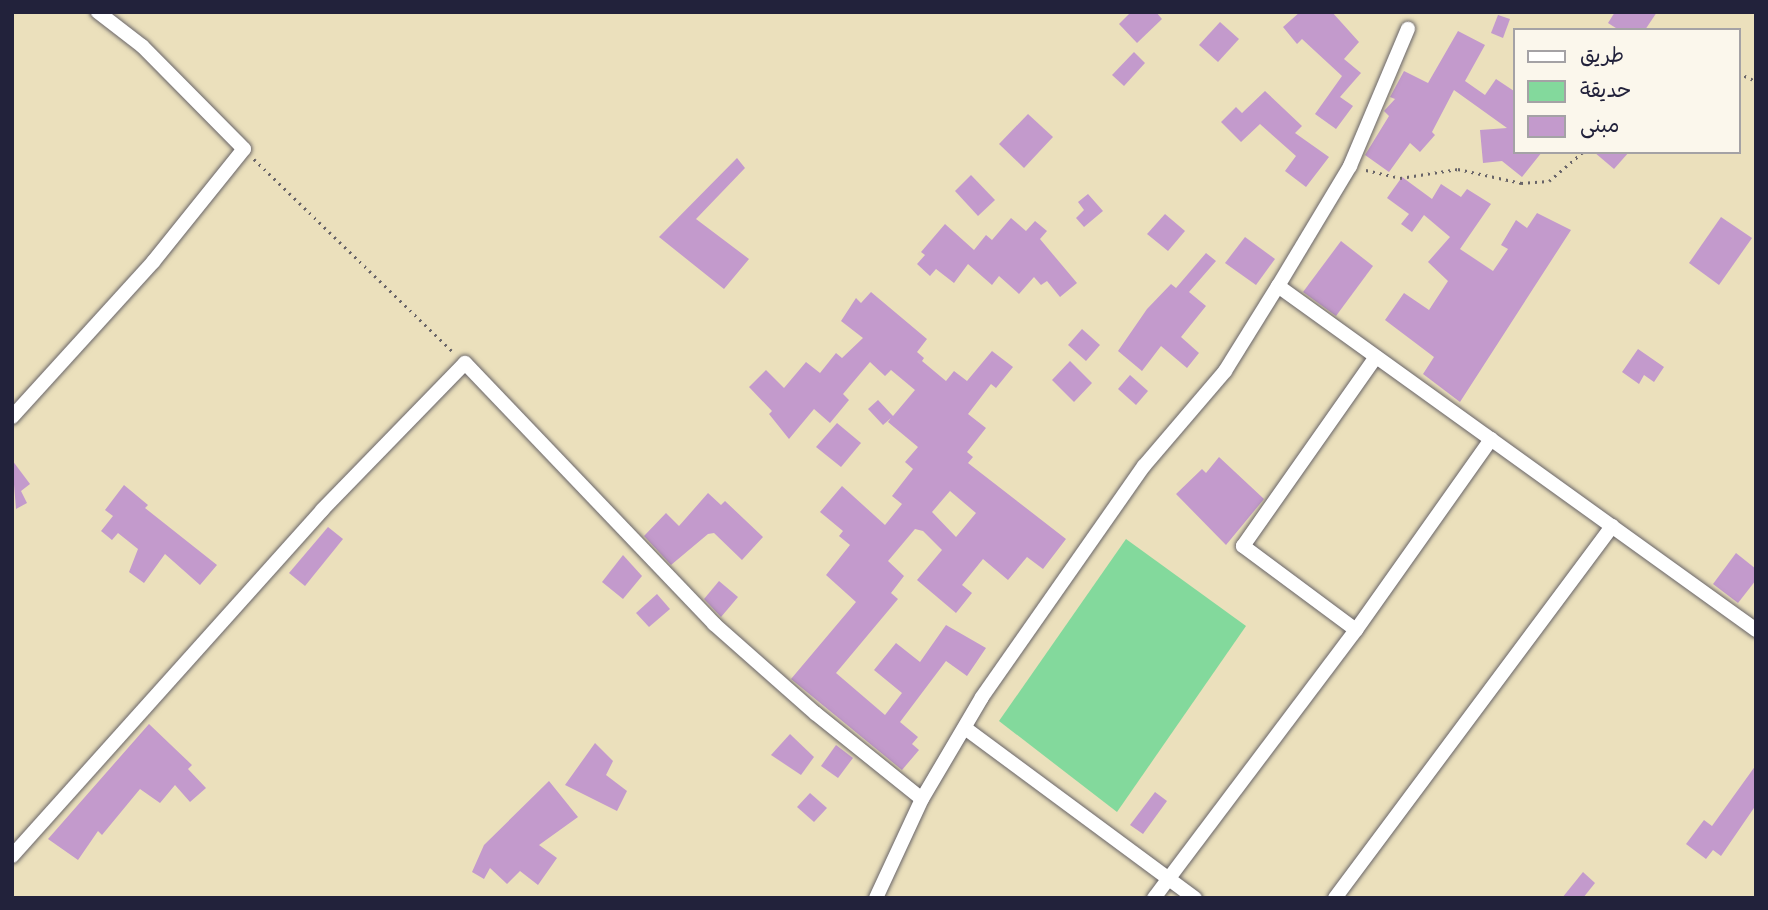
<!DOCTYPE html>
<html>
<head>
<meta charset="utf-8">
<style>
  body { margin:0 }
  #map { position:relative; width:1768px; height:910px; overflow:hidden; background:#ebe0bc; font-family:Pangolin,"Playpen Sans Arabic",sans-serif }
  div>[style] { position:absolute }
  .green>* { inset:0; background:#83d99c }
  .building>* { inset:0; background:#c39acc }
  .path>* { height:2.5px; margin-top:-1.25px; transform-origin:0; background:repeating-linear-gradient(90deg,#686468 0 2px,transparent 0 7px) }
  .roads { filter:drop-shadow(0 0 2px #686468) drop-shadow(0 0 2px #686468) }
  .minor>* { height:14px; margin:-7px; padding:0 7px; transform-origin:7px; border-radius:7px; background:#fff }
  span { translate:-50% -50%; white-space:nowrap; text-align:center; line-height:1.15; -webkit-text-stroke:7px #fbf7ec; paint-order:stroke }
  .frame { position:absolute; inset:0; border:14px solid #22223b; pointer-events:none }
  .legend { position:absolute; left:1513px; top:28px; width:228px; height:126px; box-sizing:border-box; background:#fbf7ec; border:2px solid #a4a2a5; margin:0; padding:9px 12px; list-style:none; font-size:21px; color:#22223b }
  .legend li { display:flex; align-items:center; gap:14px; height:35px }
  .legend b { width:35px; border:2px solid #a4a2a5 }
</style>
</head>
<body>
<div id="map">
  <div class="green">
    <div style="clip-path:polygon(1126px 539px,1246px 626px,1117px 812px,999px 721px)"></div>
  </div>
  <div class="building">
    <div style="clip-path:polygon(1131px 12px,1156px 12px,1162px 19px,1137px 43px,1119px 24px)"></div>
    <div style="clip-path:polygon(1300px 12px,1332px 12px,1359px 42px,1344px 59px,1361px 73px,1340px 97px,1353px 106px,1336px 129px,1315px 114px,1342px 76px,1302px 39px,1297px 44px,1283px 27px)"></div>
    <div style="clip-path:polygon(1615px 12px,1657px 12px,1645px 30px,1619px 30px,1608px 23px)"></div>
    <div style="clip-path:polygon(1498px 15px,1510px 19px,1503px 38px,1491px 33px)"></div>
    <div style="clip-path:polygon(1220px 22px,1239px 39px,1218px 62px,1199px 45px)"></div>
    <div style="clip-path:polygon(1458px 31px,1485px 45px,1465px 81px,1485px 95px,1496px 79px,1514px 91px,1514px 152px,1542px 152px,1522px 177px,1502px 161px,1483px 163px,1480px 130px,1507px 128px,1454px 90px,1432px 132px,1435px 135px,1420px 152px,1410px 143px,1389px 172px,1365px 155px,1389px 116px,1384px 111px,1395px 99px,1390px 97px,1404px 71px,1428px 83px)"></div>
    <div style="clip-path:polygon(1134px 52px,1145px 63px,1124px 86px,1112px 75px)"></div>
    <div style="clip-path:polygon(1265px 91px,1302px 126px,1295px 133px,1329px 157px,1306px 187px,1285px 171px,1296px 156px,1260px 124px,1241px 142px,1221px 122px,1236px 107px,1242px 113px)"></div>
    <div style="clip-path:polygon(1028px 114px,1053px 137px,1024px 168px,999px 144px)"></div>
    <div style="clip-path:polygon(1594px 152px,1629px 152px,1614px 169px)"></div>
    <div style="clip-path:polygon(737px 158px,745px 168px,696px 219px,749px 259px,724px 289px,659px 237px)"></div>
    <div style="clip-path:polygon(971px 175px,995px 200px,978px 216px,955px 191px)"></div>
    <div style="clip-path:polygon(1402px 177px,1432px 199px,1441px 184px,1461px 197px,1467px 189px,1491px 204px,1460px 249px,1493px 271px,1508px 249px,1501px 245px,1516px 220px,1527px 228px,1537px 213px,1571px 230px,1460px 402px,1423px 374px,1434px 357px,1385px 320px,1404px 293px,1429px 310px,1448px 281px,1428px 262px,1450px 237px,1424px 215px,1412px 232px,1401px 224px,1409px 214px,1387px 198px)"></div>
    <div style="clip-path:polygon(1088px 194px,1103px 211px,1084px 227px,1076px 218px,1084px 210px,1078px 202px)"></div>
    <div style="clip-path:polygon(1165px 214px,1185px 231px,1168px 251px,1147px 234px)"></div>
    <div style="clip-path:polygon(1721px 217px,1752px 238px,1719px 285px,1689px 263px)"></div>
    <div style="clip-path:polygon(1011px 218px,1026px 231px,1035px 221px,1047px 231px,1040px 239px,1077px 283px,1060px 297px,1047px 281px,1041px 285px,1034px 277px,1019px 294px,999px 276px,992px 285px,968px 264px,954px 283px,936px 269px,930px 276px,917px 264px,925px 255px,921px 252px,945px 224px,974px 250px,986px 235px,992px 240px)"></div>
    <div style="clip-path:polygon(1245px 237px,1275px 259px,1256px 285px,1225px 263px)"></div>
    <div style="clip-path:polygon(1341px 241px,1373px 266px,1336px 316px,1303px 292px)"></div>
    <div style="clip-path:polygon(1206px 253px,1216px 261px,1189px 292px,1206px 306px,1181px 337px,1199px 353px,1187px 368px,1161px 346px,1142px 371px,1118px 351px,1147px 309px,1171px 284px,1176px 288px)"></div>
    <div style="clip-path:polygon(evenodd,871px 292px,927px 339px,917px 352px,924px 358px,922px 361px,946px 381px,954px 371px,967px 381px,992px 351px,1013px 367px,996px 388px,991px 384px,968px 414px,986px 428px,967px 452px,973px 457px,968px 463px,1066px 539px,1043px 569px,1027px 557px,1008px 580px,983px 559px,962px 585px,972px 593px,956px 613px,917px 580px,942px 550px,923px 531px,915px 529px,888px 561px,904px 576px,891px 593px,898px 599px,836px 673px,885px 715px,902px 693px,874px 670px,896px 643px,920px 662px,946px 625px,986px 648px,967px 676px,946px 661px,900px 722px,918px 737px,912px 744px,919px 750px,902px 770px,791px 679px,856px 602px,826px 575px,850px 545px,839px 536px,843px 531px,820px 512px,842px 486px,885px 525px,902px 504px,892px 496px,913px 469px,905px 462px,918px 447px,888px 422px,891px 418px,883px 425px,868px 409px,878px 400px,893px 416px,915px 390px,891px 370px,885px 376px,870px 362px,843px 394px,849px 400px,830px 423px,814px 409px,789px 439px,769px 414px,772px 411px,749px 387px,766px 370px,784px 388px,806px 362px,820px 373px,836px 353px,842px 358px,863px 338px,841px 321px,856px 298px,861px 303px,871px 292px,950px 491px,976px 513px,956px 537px,932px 512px,950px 491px)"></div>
    <div style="clip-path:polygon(1082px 329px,1100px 345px,1086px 361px,1068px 345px)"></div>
    <div style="clip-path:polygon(1638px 349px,1664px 367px,1654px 382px,1644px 375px,1639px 384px,1622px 372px)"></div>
    <div style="clip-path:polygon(1070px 361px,1092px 383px,1074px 402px,1052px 380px)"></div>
    <div style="clip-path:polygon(1130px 375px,1148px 391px,1136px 405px,1118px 389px)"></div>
    <div style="clip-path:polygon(837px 423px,861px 443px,841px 467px,816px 447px)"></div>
    <div style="clip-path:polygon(1219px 457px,1264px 499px,1226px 545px,1176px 494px,1202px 469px,1206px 473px)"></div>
    <div style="clip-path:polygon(12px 460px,30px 484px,21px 491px,27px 503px,16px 509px)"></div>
    <div style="clip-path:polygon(124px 485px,148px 505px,145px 508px,217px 565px,200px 585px,165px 554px,144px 583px,129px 572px,138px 549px,118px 533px,112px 540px,101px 531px,113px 516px,105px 510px)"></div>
    <div style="clip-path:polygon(708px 493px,721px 505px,725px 501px,763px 537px,742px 560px,714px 533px,708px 534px,671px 565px,644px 536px,666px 513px,679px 526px)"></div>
    <div style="clip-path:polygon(328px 527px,343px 539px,305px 586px,289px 573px)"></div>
    <div style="clip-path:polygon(1736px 553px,1756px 569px,1756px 580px,1738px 603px,1713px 584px)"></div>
    <div style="clip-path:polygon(623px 555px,642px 576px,623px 599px,602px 582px)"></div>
    <div style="clip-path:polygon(719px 581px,738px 597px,721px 617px,704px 599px)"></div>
    <div style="clip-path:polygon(657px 594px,670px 609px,649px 627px,636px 613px)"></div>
    <div style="clip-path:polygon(149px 724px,192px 765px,188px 769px,206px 788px,190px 802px,175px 785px,160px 803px,140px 789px,102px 835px,98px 831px,78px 860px,48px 839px)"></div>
    <div style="clip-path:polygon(790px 734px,814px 757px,801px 775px,771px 755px)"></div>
    <div style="clip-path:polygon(595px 743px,613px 761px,606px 775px,627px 791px,617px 811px,565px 785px)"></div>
    <div style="clip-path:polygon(836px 745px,853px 758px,838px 778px,821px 766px)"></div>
    <div style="clip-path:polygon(1756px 765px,1756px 805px,1721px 856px,1713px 850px,1706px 859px,1686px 844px,1704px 820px,1712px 826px)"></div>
    <div style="clip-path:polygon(549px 781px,578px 817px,539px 845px,557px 858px,538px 885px,520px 871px,507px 884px,490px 868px,484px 879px,472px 872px,484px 845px)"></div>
    <div style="clip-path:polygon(1155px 792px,1167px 801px,1143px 834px,1130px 825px)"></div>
    <div style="clip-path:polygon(810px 793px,827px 808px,814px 822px,797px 807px)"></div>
    <div style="clip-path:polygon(1583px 872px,1595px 883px,1583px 898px,1562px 898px)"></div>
  </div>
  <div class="path">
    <div style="left:1738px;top:73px;width:20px;rotate:24deg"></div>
    <div style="left:254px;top:159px;width:280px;rotate:44.1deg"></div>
    <div style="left:1366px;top:170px;width:35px;rotate:13deg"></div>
    <div style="left:1400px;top:178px;width:59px;rotate:-8.8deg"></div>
    <div style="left:1458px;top:169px;width:65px;rotate:12.5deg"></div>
    <div style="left:1521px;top:183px;width:28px;rotate:-4deg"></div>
    <div style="left:1549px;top:181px;width:45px;rotate:-40.5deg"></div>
  </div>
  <div class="roads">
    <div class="minor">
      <div style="left:1278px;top:286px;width:589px;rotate:35.74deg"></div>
      <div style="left:12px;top:417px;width:210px;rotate:-47.7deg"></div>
      <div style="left:153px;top:262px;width:145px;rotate:-51.2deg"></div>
      <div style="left:244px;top:149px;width:145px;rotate:-134.7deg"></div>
      <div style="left:142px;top:46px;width:56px;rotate:-142.3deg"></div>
      <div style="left:1356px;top:630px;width:141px;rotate:-143.4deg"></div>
      <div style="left:1243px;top:546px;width:231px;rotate:-54.9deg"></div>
      <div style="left:965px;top:728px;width:286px;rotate:36.5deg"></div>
      <div style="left:12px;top:856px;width:465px;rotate:-48.1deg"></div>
      <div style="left:322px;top:510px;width:205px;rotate:-45.8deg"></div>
      <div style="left:465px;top:363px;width:361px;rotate:46.3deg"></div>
      <div style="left:714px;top:624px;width:135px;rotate:41.4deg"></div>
      <div style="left:815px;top:713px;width:137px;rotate:38.8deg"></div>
      <div style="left:876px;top:898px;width:109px;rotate:-65.1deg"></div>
      <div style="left:922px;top:799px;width:118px;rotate:-59.5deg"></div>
      <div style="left:982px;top:697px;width:282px;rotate:-55deg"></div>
      <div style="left:1144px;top:466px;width:125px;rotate:-49.5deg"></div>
      <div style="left:1225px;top:371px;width:100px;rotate:-58.1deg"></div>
      <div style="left:1278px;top:286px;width:140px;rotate:-59deg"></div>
      <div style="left:1350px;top:166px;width:149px;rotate:-67.1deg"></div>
      <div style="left:1154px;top:898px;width:336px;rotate:-53deg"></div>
      <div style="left:1356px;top:630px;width:234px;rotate:-54.7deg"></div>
      <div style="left:1335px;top:898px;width:464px;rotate:-53.3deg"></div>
    </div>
  </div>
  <div class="frame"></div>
  <ul class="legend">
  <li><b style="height:9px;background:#fff"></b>طريق</li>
  <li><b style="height:19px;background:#83d99c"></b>حديقة</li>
  <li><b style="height:19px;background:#c39acc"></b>مبنى</li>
  </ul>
</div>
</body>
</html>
